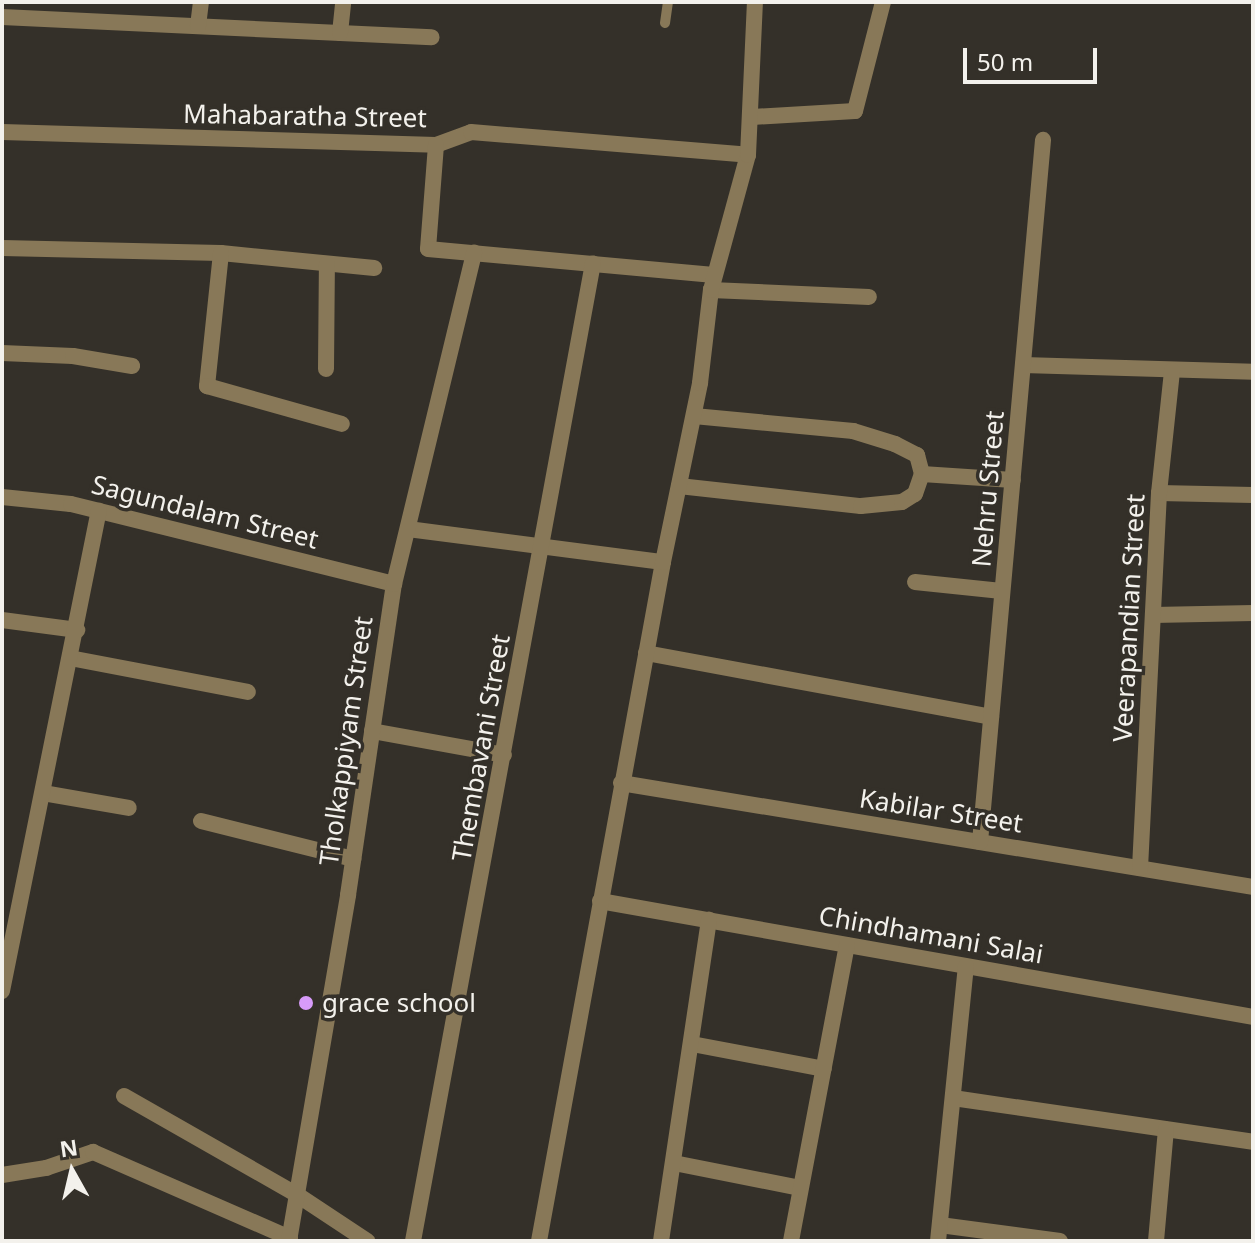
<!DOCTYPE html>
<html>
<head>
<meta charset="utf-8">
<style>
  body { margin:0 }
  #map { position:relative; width:1255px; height:1243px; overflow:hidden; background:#343029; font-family:"Noto Sans",sans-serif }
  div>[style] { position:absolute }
  .service>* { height:10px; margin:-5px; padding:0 5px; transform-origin:5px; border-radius:5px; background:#887858 }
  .minor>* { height:16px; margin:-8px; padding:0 8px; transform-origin:8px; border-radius:8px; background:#887858 }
  .dots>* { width:22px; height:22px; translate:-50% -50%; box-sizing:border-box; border:4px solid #343029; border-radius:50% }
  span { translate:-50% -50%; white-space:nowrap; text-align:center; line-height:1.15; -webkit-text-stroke:7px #343029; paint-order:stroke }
  .street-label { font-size:26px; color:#f3f1ec }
  .poi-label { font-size:26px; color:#f3f1ec }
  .left { translate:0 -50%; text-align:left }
  .frame { position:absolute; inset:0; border:4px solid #f3f1ec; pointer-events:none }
  .north { position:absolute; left:32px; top:1131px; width:80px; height:80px; -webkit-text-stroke:6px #343029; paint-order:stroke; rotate:352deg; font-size:22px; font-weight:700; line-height:32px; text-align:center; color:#f3f1ec }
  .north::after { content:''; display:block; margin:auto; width:28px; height:36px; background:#f3f1ec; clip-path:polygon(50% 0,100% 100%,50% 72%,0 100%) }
  .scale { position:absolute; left:963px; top:48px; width:134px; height:36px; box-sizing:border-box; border:4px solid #f3f1ec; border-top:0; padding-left:10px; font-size:24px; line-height:28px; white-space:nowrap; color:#f3f1ec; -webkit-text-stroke:6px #343029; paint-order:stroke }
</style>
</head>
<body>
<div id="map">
  <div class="service">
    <div style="left:665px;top:23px;width:21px;rotate:-82deg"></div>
  </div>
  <div class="minor">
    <div style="left:2px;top:17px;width:430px;rotate:2.7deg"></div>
    <div style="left:198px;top:26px;width:24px;rotate:-83deg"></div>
    <div style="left:340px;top:33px;width:31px;rotate:-84deg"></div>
    <div style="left:752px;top:117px;width:103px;rotate:-3.3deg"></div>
    <div style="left:855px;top:111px;width:113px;rotate:-75.6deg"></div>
    <div style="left:2px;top:132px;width:434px;rotate:1.7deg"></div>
    <div style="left:436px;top:145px;width:37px;rotate:-20deg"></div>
    <div style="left:471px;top:132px;width:278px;rotate:4.7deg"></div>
    <div style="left:436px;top:145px;width:104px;rotate:94.4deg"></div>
    <div style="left:428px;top:249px;width:287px;rotate:5.2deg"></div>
    <div style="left:2px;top:248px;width:219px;rotate:1.3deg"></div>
    <div style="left:221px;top:253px;width:154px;rotate:5.6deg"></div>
    <div style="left:221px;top:253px;width:134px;rotate:96deg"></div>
    <div style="left:207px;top:386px;width:140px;rotate:15.7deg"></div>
    <div style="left:711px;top:290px;width:158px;rotate:2.5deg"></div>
    <div style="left:2px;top:353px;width:71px;rotate:2.4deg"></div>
    <div style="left:73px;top:356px;width:60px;rotate:9.6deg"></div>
    <div style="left:1023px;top:365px;width:230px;rotate:1.7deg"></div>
    <div style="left:326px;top:369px;width:105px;rotate:-89.5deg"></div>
    <div style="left:694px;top:416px;width:160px;rotate:5.4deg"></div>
    <div style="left:853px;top:431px;width:44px;rotate:17.2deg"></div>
    <div style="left:895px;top:444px;width:25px;rotate:27deg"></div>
    <div style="left:917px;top:455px;width:20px;rotate:75deg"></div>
    <div style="left:679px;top:486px;width:183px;rotate:6.3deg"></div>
    <div style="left:861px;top:506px;width:41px;rotate:-5.6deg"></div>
    <div style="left:902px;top:502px;width:15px;rotate:-32deg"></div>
    <div style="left:915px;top:494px;width:21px;rotate:-71deg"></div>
    <div style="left:922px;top:474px;width:91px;rotate:3.8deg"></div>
    <div style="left:1159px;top:493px;width:94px;rotate:1.2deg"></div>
    <div style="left:2px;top:497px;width:69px;rotate:5.8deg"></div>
    <div style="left:71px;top:504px;width:333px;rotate:13.9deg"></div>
    <div style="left:408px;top:529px;width:257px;rotate:7.4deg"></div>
    <div style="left:915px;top:582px;width:87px;rotate:5.9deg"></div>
    <div style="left:1153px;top:615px;width:100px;rotate:-1.1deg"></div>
    <div style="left:2px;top:620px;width:76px;rotate:7.6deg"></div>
    <div style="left:646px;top:653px;width:351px;rotate:10.5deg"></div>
    <div style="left:70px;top:658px;width:181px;rotate:10.8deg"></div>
    <div style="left:372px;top:731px;width:134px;rotate:10.3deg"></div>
    <div style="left:621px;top:783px;width:640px;rotate:9.34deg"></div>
    <div style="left:43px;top:793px;width:87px;rotate:9.9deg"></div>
    <div style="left:201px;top:821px;width:157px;rotate:14deg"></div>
    <div style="left:980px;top:842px;width:705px;rotate:-84.87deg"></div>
    <div style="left:1140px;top:868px;width:375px;rotate:-87.1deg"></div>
    <div style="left:1159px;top:493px;width:123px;rotate:-83.9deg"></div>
    <div style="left:600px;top:901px;width:663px;rotate:10.07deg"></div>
    <div style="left:2px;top:991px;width:490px;rotate:-78.6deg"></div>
    <div style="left:692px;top:1044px;width:134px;rotate:10.7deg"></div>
    <div style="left:124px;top:1096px;width:202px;rotate:29.7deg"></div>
    <div style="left:299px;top:1196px;width:82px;rotate:33.5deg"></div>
    <div style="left:953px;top:1098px;width:303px;rotate:8.3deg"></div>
    <div style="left:674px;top:1163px;width:128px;rotate:11.2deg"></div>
    <div style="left:2px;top:1175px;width:45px;rotate:-9deg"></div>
    <div style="left:46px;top:1168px;width:50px;rotate:-18.8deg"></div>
    <div style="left:93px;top:1152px;width:215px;rotate:23.6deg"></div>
    <div style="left:940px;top:1225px;width:121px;rotate:7.6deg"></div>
    <div style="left:289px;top:1241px;width:351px;rotate:-80.3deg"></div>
    <div style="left:348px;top:895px;width:314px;rotate:-81.6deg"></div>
    <div style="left:394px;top:584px;width:341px;rotate:-76.4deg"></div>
    <div style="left:413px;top:1241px;width:994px;rotate:-79.57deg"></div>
    <div style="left:539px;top:1241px;width:690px;rotate:-79.65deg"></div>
    <div style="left:663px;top:562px;width:183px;rotate:-78.3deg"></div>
    <div style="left:700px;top:383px;width:94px;rotate:-83.3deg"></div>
    <div style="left:711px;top:290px;width:140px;rotate:-74.7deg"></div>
    <div style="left:748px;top:155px;width:153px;rotate:-87.4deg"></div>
    <div style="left:661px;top:1241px;width:325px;rotate:-81.5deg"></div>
    <div style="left:791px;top:1241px;width:301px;rotate:-79.3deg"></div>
    <div style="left:938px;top:1241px;width:276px;rotate:-84.2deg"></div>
    <div style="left:1156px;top:1241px;width:112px;rotate:-84.9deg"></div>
  </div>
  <div class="dots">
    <div style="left:306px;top:1003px;background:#d79bf9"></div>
  </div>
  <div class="street-label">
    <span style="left:305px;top:116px;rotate:1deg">Mahabaratha Street</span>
    <span style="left:988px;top:489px;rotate:-85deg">Nehru Street</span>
    <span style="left:205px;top:512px;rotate:14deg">Sagundalam Street</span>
    <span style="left:1129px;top:618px;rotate:-87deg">Veerapandian Street</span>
    <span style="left:346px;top:741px;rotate:-82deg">Tholkappiyam Street</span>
    <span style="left:481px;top:748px;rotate:-80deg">Thembavani Street</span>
    <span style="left:941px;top:811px;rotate:9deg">Kabilar Street</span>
    <span style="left:931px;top:935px;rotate:10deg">Chindhamani Salai</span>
  </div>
  <div class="poi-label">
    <span class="left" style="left:322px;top:1003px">grace school</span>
  </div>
  <div class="frame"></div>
  <div class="north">N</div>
  <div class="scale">50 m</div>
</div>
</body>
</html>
